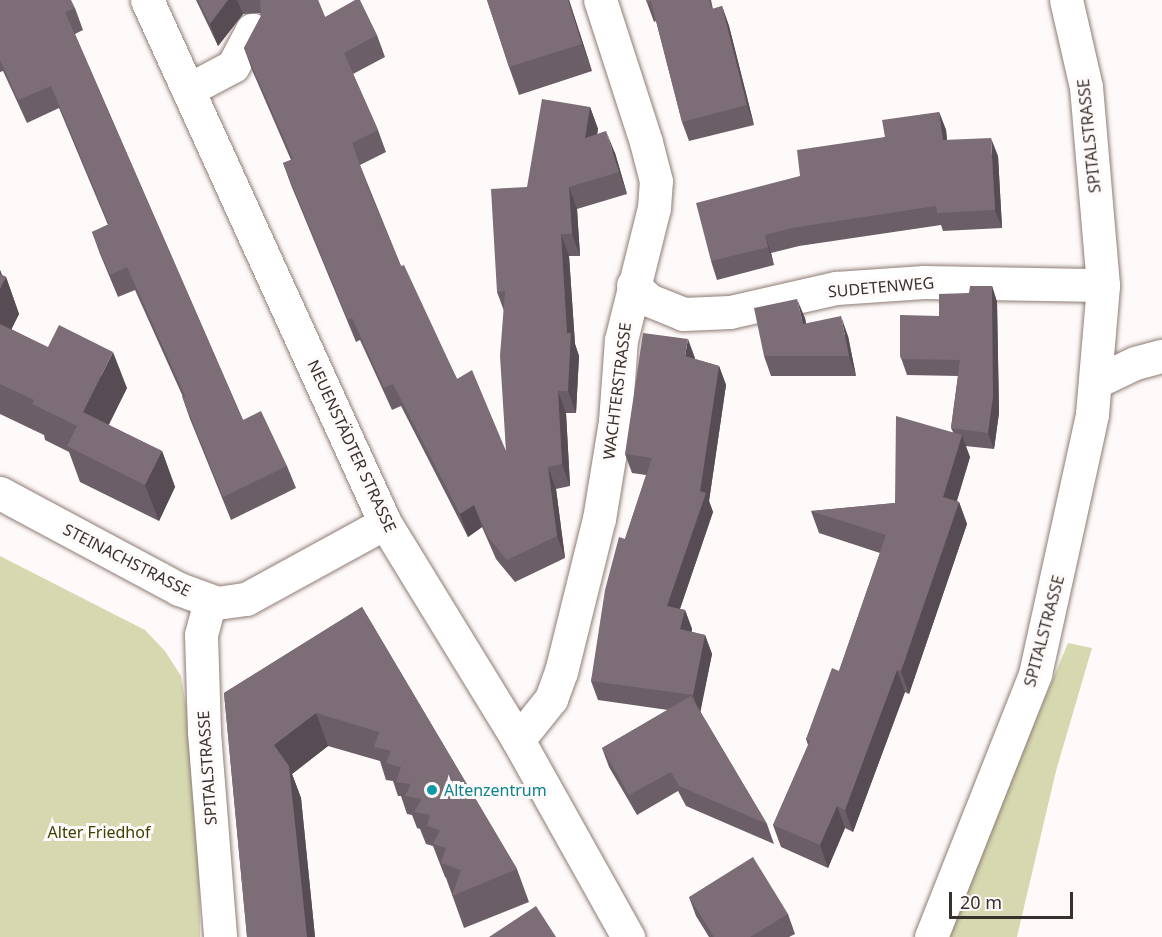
<!DOCTYPE html>
<html>
<head>
<meta charset="utf-8">
<style>
  body { margin:0 }
  #map { position:relative; width:1162px; height:937px; overflow:hidden; background:#fefaf9; font-family:"Noto Sans",sans-serif }
  div>[style] { position:absolute }
  .green>* { inset:0; background:#d6d9b0 }
  .roads { filter:drop-shadow(0 0 2px #8e7c75) drop-shadow(0 0 2px #8e7c75) }
  .minor>* { height:33px; margin:-16.5px; padding:0 16.5px; transform-origin:16.5px; border-radius:16.5px; background:#fff }
  .major>* { height:33px; margin:-16.5px; padding:0 16.5px; transform-origin:16.5px; border-radius:16.5px; background:#fff }
  .wall>* { inset:0; background:#6b5e66 }
  .shaded-wall>* { inset:0; background:#574c53 }
  .building>* { inset:0; background:#7c6d77 }
  .dots>* { width:16px; height:16px; translate:-50% -50%; box-sizing:border-box; border:3px solid #fefaf9; border-radius:50% }
  span { translate:-50% -50%; white-space:nowrap; text-align:center; line-height:1.15; -webkit-text-stroke:6px #fefaf9; paint-order:stroke }
  .street-label { font-size:16px; color:#39312e }
  .culture-label { font-size:16px; color:#0d838f }
  .left { translate:0 -50%; text-align:left }
  .park-label { font-size:16px; color:#3e4001 }
  .scale { position:absolute; left:949px; top:892px; width:124px; height:27px; box-sizing:border-box; border:3px solid #39312e; border-top:0; padding-left:8px; font-size:18px; line-height:21px; white-space:nowrap; color:#39312e; -webkit-text-stroke:4px #fefaf9; paint-order:stroke }
</style>
</head>
<body>
<div id="map">
  <div class="green">
    <div style="clip-path:polygon(0 556px,145px 630px,165px 651px,181px 676px,198px 775px,200px 937px,0 937px)"></div>
    <div style="clip-path:polygon(1068px 643px,1092px 648px,1056px 771px,1017px 937px,945px 937px)"></div>
  </div>
  <div class="roads">
    <div class="minor">
      <div style="left:188px;top:90px;width:51px;rotate:-28.1deg"></div>
      <div style="left:233px;top:66px;width:41px;rotate:-62.2deg"></div>
      <div style="left:633px;top:285px;width:22px;rotate:43deg"></div>
      <div style="left:649px;top:300px;width:37px;rotate:22deg"></div>
      <div style="left:683px;top:314px;width:47px;rotate:-2.4deg"></div>
      <div style="left:730px;top:312px;width:109px;rotate:-12.8deg"></div>
      <div style="left:836px;top:288px;width:88px;rotate:-3.9deg"></div>
      <div style="left:924px;top:282px;width:179px;rotate:1deg"></div>
      <div style="left:1095px;top:382px;width:44px;rotate:-25.4deg"></div>
      <div style="left:1135px;top:363px;width:28px;rotate:-15deg"></div>
      <div style="left:0;top:493px;width:203px;rotate:28.2deg"></div>
      <div style="left:179px;top:589px;width:40px;rotate:20.2deg"></div>
      <div style="left:217px;top:603px;width:29px;rotate:-8deg"></div>
      <div style="left:246px;top:599px;width:158px;rotate:-28.7deg"></div>
      <div style="left:210px;top:601px;width:35px;rotate:105deg"></div>
      <div style="left:201px;top:635px;width:97px;rotate:88.2deg"></div>
      <div style="left:204px;top:732px;width:206px;rotate:85.5deg"></div>
      <div style="left:518px;top:740px;width:53px;rotate:-51.2deg"></div>
      <div style="left:551px;top:699px;width:29px;rotate:-70deg"></div>
      <div style="left:561px;top:672px;width:158px;rotate:-76.1deg"></div>
      <div style="left:599px;top:519px;width:99px;rotate:-80.7deg"></div>
      <div style="left:615px;top:421px;width:81px;rotate:-85.8deg"></div>
      <div style="left:621px;top:340px;width:136px;rotate:-76deg"></div>
      <div style="left:654px;top:208px;width:27px;rotate:-86deg"></div>
      <div style="left:656px;top:181px;width:40px;rotate:-104.4deg"></div>
      <div style="left:646px;top:142px;width:149px;rotate:-107.9deg"></div>
    </div>
    <div class="major">
      <div style="left:147px;top:0;width:575px;rotate:65.53deg"></div>
      <div style="left:385px;top:523px;width:255px;rotate:58.5deg"></div>
      <div style="left:518px;top:740px;width:226px;rotate:60.8deg"></div>
      <div style="left:931px;top:937px;width:283px;rotate:-68.4deg"></div>
      <div style="left:1035px;top:674px;width:266px;rotate:-77.6deg"></div>
      <div style="left:1092px;top:414px;width:129px;rotate:-85.1deg"></div>
      <div style="left:1103px;top:285px;width:199px;rotate:-94.9deg"></div>
      <div style="left:1086px;top:87px;width:89px;rotate:-102.9deg"></div>
    </div>
  </div>
  <div class="wall">
    <div style="clip-path:polygon(0 0,75px 8px,83px 30px,75px 34px,243px 420px,287px 466px,296px 488px,231px 520px,190px 419px,182px 396px,183px 397px,135px 290px,118px 297px,100px 254px,92px 232px,108px 225px,59px 108px,27px 123px,3px 71px,0 72px)"></div>
    <div style="clip-path:polygon(196px 0,318px 0,325px 17px,377px 35px,385px 57px,353px 74px,378px 130px,386px 152px,360px 165px,401px 266px,457px 379px,506px 451px,504px 311px,497px 292px,527px 187px,590px 107px,598px 129px,597px 134px,615px 153px,627px 194px,577px 209px,580px 256px,569px 256px,575px 344px,579px 356px,576px 413px,566px 413px,570px 486px,556px 489px,565px 558px,515px 582px,496px 559px,482px 527px,468px 537px,401px 406px,392px 410px,360px 340px,356px 342px,291px 185px,283px 163px,291px 160px,252px 70px,244px 48px,261px 16px,260px 13px,243px 14px,218px 46px)"></div>
    <div style="clip-path:polygon(487px 0,569px 0,592px 71px,519px 95px,509px 67px)"></div>
    <div style="clip-path:polygon(646px 0,711px 0,713px 9px,722px 6px,729px 26px,754px 125px,689px 141px,682px 122px,656px 21px,654px 22px)"></div>
    <div style="clip-path:polygon(939px 112px,946px 130px,947px 140px,998px 156px,1002px 228px,943px 231px,941px 225px,799px 246px,771px 253px,774px 265px,717px 280px,711px 261px,800px 176px)"></div>
    <div style="clip-path:polygon(0 270px,2px 275px,6px 277px,19px 314px,11px 329px,127px 388px,108px 425px,162px 451px,175px 487px,159px 521px,80px 482px,69px 452px,45px 440px,44px 435px,0 414px)"></div>
    <div style="clip-path:polygon(992px 286px,997px 302px,999px 413px,994px 449px,965px 446px,970px 457px,957px 501px,959px 502px,967px 524px,909px 694px,905px 692px,853px 832px,845px 828px,828px 868px,781px 847px,773px 825px,808px 745px,806px 739px,839px 671px,880px 553px,819px 533px,811px 511px,895px 503px,953px 432px,951px 428px,958px 376px,907px 375px,900px 355px,939px 316px,969px 293px)"></div>
    <div style="clip-path:polygon(805px 318px,806px 324px,848px 336px,856px 376px,771px 376px,764px 356px)"></div>
    <div style="clip-path:polygon(695px 359px,719px 366px,726px 385px,709px 501px,713px 512px,680px 609px,685px 610px,692px 629px,692px 632px,705px 635px,712px 654px,700px 711px,767px 824px,774px 844px,686px 806px,678px 791px,637px 815px,609px 767px,602px 748px,668px 710px,598px 700px,591px 681px,625px 539px,646px 475px,632px 473px,625px 454px)"></div>
    <div style="clip-path:polygon(362px 607px,517px 869px,529px 902px,464px 928px,446px 878px,445px 877px,433px 846px,426px 844px,420px 829px,417px 828px,412px 815px,407px 814px,401px 796px,398px 796px,393px 781px,386px 780px,380px 761px,328px 746px,292px 774px,301px 798px,315px 937px,247px 937px,224px 693px)"></div>
    <div style="clip-path:polygon(689px 897px,788px 914px,795px 934px,789px 937px,709px 937px,696px 916px)"></div>
  </div>
  <div class="shaded-wall">
    <div style="clip-path:polygon(228px 0,237px 0,243px 14px,218px 46px,210px 24px)"></div>
    <div style="clip-path:polygon(568px 0,569px 0,592px 71px,582px 44px)"></div>
    <div style="clip-path:polygon(722px 6px,729px 26px,754px 125px,747px 105px)"></div>
    <div style="clip-path:polygon(590px 107px,598px 129px,593px 160px,585px 138px)"></div>
    <div style="clip-path:polygon(939px 112px,946px 130px,949px 159px,943px 140px)"></div>
    <div style="clip-path:polygon(606px 131px,615px 153px,627px 194px,619px 172px)"></div>
    <div style="clip-path:polygon(991px 138px,998px 156px,1002px 228px,995px 210px)"></div>
    <div style="clip-path:polygon(569px 187px,577px 209px,580px 256px,572px 234px)"></div>
    <div style="clip-path:polygon(561px 234px,569px 256px,575px 344px,579px 356px,576px 413px,568px 391px,567px 333px)"></div>
    <div style="clip-path:polygon(765px 235px,771px 253px,774px 265px,768px 247px)"></div>
    <div style="clip-path:polygon(0 270px,4px 281px,6px 277px,19px 314px,0 353px)"></div>
    <div style="clip-path:polygon(992px 286px,997px 302px,999px 413px,994px 449px,988px 433px)"></div>
    <div style="clip-path:polygon(797px 299px,805px 318px,810px 344px,803px 324px)"></div>
    <div style="clip-path:polygon(841px 316px,848px 336px,856px 376px,849px 356px)"></div>
    <div style="clip-path:polygon(688px 339px,695px 358px,692px 375px,685px 356px)"></div>
    <div style="clip-path:polygon(113px 352px,127px 388px,97px 449px,83px 412px)"></div>
    <div style="clip-path:polygon(719px 366px,726px 385px,709px 501px,713px 512px,674px 626px,667px 606px,700px 491px)"></div>
    <div style="clip-path:polygon(558px 391px,566px 413px,570px 486px,562px 464px)"></div>
    <div style="clip-path:polygon(962px 435px,970px 457px,951px 519px,943px 497px)"></div>
    <div style="clip-path:polygon(162px 451px,175px 487px,159px 521px,145px 485px)"></div>
    <div style="clip-path:polygon(548px 467px,556px 489px,565px 558px,557px 536px)"></div>
    <div style="clip-path:polygon(959px 502px,967px 524px,909px 694px,901px 671px)"></div>
    <div style="clip-path:polygon(474px 505px,482px 527px,468px 537px,460px 514px)"></div>
    <div style="clip-path:polygon(685px 610px,692px 629px,687px 648px,680px 629px)"></div>
    <div style="clip-path:polygon(705px 635px,712px 654px,700px 714px,693px 695px)"></div>
    <div style="clip-path:polygon(897px 670px,905px 692px,853px 832px,845px 810px)"></div>
    <div style="clip-path:polygon(316px 713px,328px 746px,292px 774px,301px 798px,315px 937px,307px 937px,274px 745px)"></div>
    <div style="clip-path:polygon(837px 806px,845px 828px,828px 868px,820px 845px)"></div>
  </div>
  <div class="building">
    <div style="clip-path:polygon(0 0,71px 0,75px 8px,65px 12px,243px 420px,261px 411px,287px 466px,223px 497px,182px 396px,186px 398px,127px 267px,110px 275px,92px 232px,109px 224px,51px 86px,18px 100px,0 60px)"></div>
    <div style="clip-path:polygon(198px 0,228px 0,210px 24px)"></div>
    <div style="clip-path:polygon(260px 0,318px 0,325px 17px,355px 0,360px 0,377px 35px,344px 53px,378px 130px,352px 143px,369px 190px,401px 266px,404px 265px,457px 379px,472px 370px,506px 451px,500px 356px,505px 291px,497px 292px,491px 189px,527px 187px,542px 99px,590px 107px,585px 138px,606px 131px,619px 172px,569px 187px,572px 234px,561px 234px,567px 333px,571px 333px,568px 391px,558px 391px,562px 464px,548px 467px,557px 536px,507px 560px,488px 537px,474px 505px,460px 514px,393px 384px,384px 388px,352px 318px,348px 320px,283px 163px,293px 159px,244px 48px,261px 16px)"></div>
    <div style="clip-path:polygon(487px 0,568px 0,582px 44px,509px 67px)"></div>
    <div style="clip-path:polygon(646px 0,709px 0,712px 9px,722px 6px,747px 105px,682px 122px,651px 1px,647px 3px)"></div>
    <div style="clip-path:polygon(939px 112px,943px 140px,991px 138px,995px 210px,937px 213px,936px 206px,792px 228px,765px 235px,768px 247px,711px 261px,696px 203px,800px 176px,797px 150px,885px 137px,882px 120px)"></div>
    <div style="clip-path:polygon(0 274px,6px 277px,0 289px)"></div>
    <div style="clip-path:polygon(970px 286px,992px 286px,993px 397px,988px 433px,951px 428px,960px 360px,901px 359px,900px 355px,900px 315px,939px 316px,939px 294px,969px 293px)"></div>
    <div style="clip-path:polygon(797px 299px,803px 324px,841px 316px,849px 356px,764px 356px,754px 308px)"></div>
    <div style="clip-path:polygon(0 324px,48px 347px,59px 325px,113px 352px,83px 412px,162px 451px,145px 485px,67px 446px,77px 426px,32px 404px,34px 400px,0 384px)"></div>
    <div style="clip-path:polygon(643px 333px,688px 339px,685px 356px,719px 366px,700px 491px,706px 493px,667px 606px,685px 610px,680px 629px,705px 635px,693px 695px,591px 681px,605px 590px,619px 537px,625px 539px,652px 458px,625px 454px)"></div>
    <div style="clip-path:polygon(896px 416px,962px 435px,943px 497px,959px 502px,901px 671px,897px 670px,845px 810px,837px 806px,820px 845px,773px 825px,810px 741px,806px 739px,832px 668px,839px 671px,886px 535px,811px 511px,895px 503px)"></div>
    <div style="clip-path:polygon(362px 607px,517px 869px,452px 896px,461px 870px,441px 863px,446px 848px,433px 844px,440px 830px,427px 826px,430px 815px,414px 812px,422px 799px,405px 796px,411px 784px,396px 782px,401px 767px,386px 763px,391px 751px,374px 747px,379px 732px,316px 713px,274px 745px,289px 766px,307px 937px,247px 937px,224px 693px)"></div>
    <div style="clip-path:polygon(691px 696px,767px 824px,679px 786px,671px 772px,629px 795px,602px 748px)"></div>
    <div style="clip-path:polygon(753px 857px,788px 914px,750px 937px,714px 937px,689px 897px)"></div>
    <div style="clip-path:polygon(536px 906px,556px 937px,489px 937px)"></div>
  </div>
  <div class="dots">
    <div style="left:432px;top:790px;background:#0f9aa8"></div>
  </div>
  <div class="street-label">
    <span style="left:1089px;top:136px;rotate:-96deg">SPITALSTRASSE</span>
    <span style="left:881px;top:287px;rotate:-5deg">SUDETENWEG</span>
    <span style="left:617px;top:391px;rotate:-83deg">WACHTERSTRASSE</span>
    <span style="left:352px;top:446px;rotate:65deg">NEUENSTÄDTER STRASSE</span>
    <span style="left:127px;top:560px;rotate:27deg">STEINACHSTRASSE</span>
    <span style="left:1044px;top:631px;rotate:-75deg">SPITALSTRASSE</span>
    <span style="left:207px;top:768px;rotate:-94deg">SPITALSTRASSE</span>
  </div>
  <div class="culture-label">
    <span class="left" style="left:444px;top:790px">Altenzentrum</span>
  </div>
  <div class="park-label">
    <span style="left:99px;top:832px">Alter Friedhof</span>
  </div>
  <div class="scale">20 m</div>
</div>
</body>
</html>
